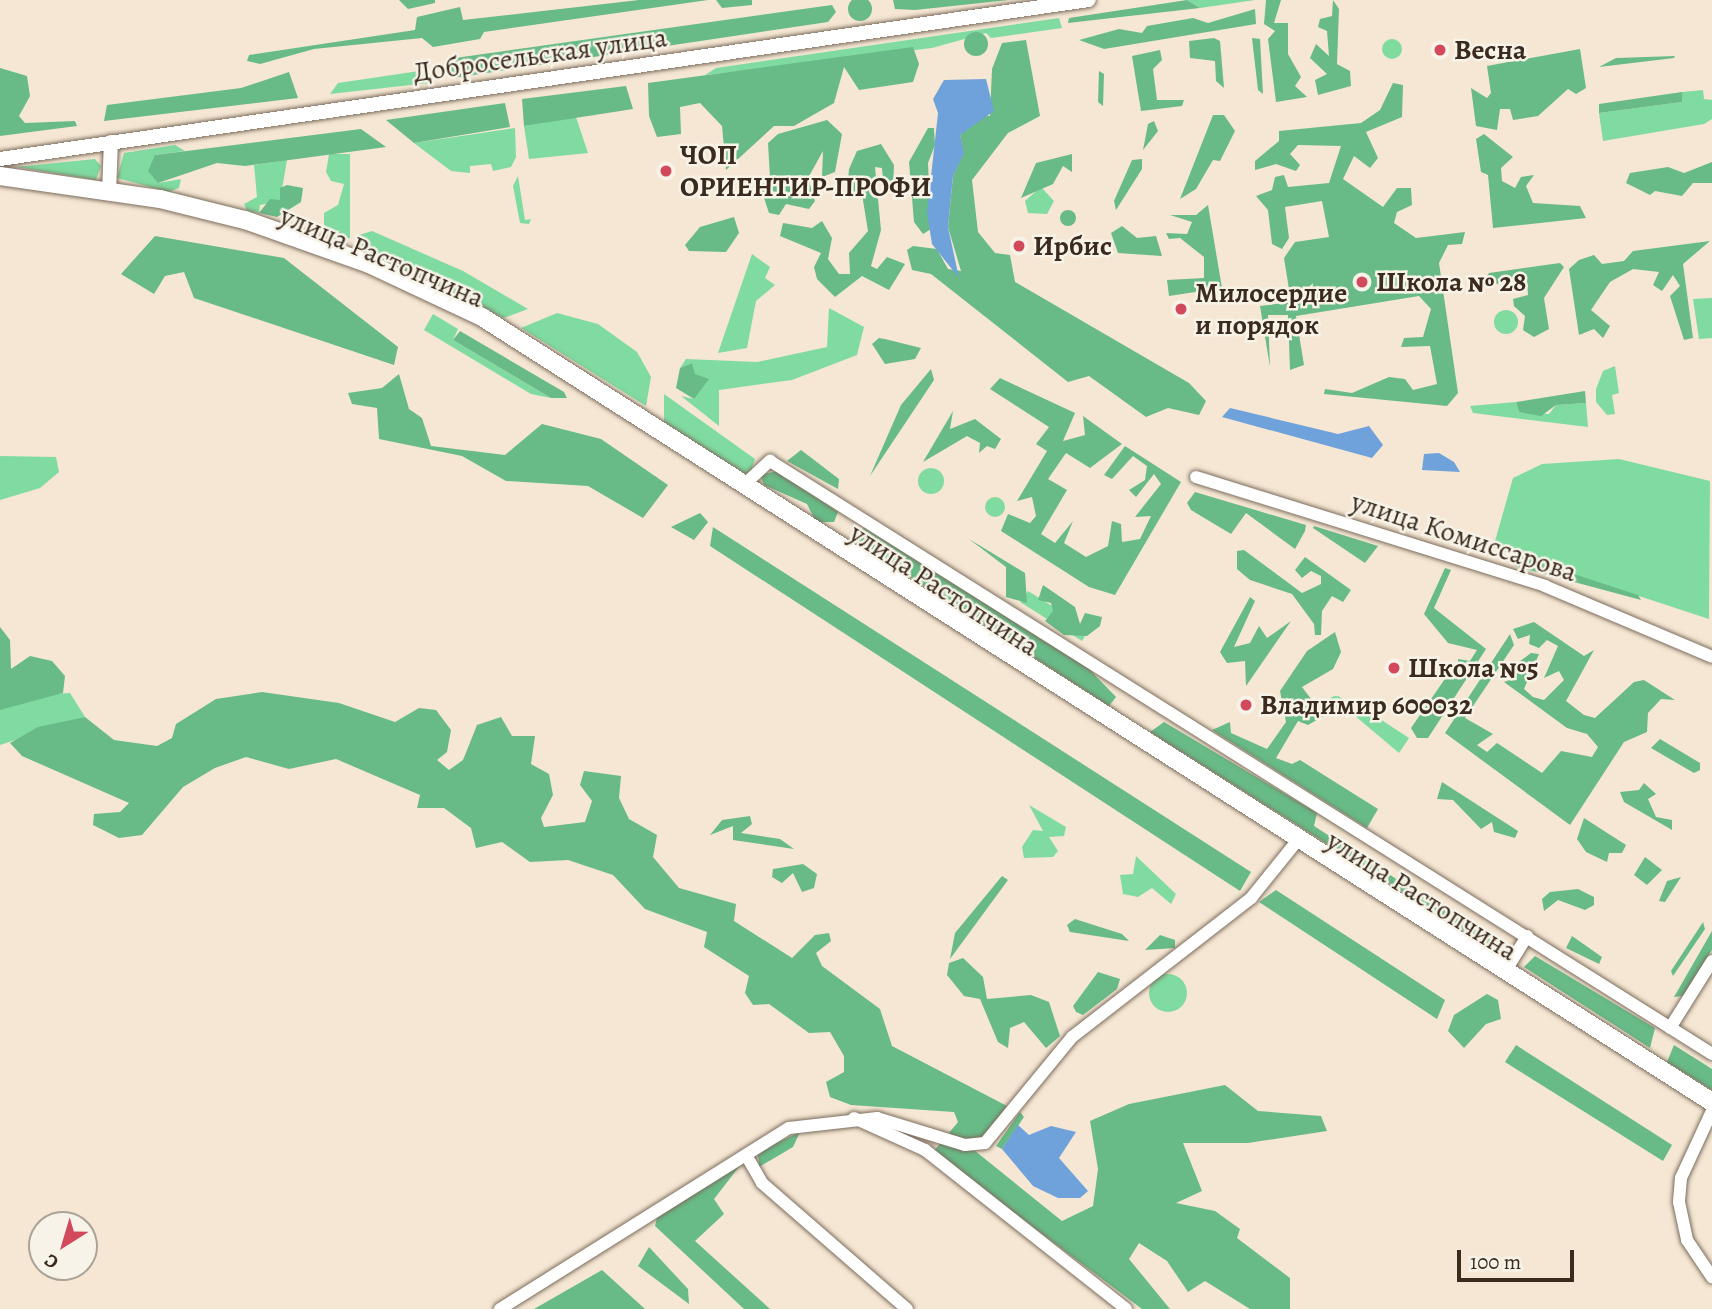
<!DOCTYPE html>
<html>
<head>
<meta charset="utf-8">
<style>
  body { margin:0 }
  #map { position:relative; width:1712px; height:1309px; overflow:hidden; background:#f5e7d3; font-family:Alegreya,serif }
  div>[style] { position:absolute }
  .green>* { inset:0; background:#80dba1 }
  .round { border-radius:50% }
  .forest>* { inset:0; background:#68bb87 }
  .water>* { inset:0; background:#6fa2db }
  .roads { filter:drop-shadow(0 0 2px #7c6c5d) drop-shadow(0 0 2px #7c6c5d) }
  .minor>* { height:12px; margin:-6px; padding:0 6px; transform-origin:6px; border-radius:6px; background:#fff }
  .major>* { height:14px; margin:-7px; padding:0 7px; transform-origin:7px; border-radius:7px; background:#fff }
  .highway>* { height:18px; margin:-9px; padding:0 9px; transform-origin:9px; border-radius:9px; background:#fff }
  .dots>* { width:19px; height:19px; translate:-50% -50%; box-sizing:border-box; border:4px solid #f7f3e8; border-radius:50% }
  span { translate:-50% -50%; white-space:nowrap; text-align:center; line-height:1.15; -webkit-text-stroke:5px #f7f3e8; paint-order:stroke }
  .poi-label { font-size:28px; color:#3b2a1e; font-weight:700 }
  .left { translate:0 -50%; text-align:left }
  .street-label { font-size:28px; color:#3b2a1e }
  .north { position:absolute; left:28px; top:1211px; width:70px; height:70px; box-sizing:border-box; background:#f7f3e8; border:2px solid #aca397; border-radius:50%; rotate:217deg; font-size:19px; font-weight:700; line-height:28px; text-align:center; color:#3b2a1e }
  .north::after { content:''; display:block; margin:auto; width:24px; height:32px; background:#d1495b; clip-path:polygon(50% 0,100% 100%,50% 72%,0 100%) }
  .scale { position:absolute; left:1457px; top:1250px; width:117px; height:32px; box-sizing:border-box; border:4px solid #3b2a1e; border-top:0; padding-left:9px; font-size:21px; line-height:24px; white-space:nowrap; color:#3b2a1e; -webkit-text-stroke:5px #f7f3e8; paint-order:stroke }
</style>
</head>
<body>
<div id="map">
  <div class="green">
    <div style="clip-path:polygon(1187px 0,1255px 0,1200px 8px)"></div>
    <div style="clip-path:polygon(1059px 18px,1062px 28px,991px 38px,986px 33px,932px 48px,705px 75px,716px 68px)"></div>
    <div class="round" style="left:1382px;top:39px;width:20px;height:20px"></div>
    <div style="clip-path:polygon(419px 71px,429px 83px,330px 94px,338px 83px)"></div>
    <div style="clip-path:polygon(1703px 90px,1704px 99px,1712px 100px,1712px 119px,1704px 124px,1603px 141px,1599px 113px,1682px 102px,1682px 92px)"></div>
    <div style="clip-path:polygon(576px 117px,588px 153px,529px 159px,524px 126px)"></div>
    <div style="clip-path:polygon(515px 128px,516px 157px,511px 167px,493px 171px,491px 164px,470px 166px,470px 173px,451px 171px,414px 143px)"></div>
    <div style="clip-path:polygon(175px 145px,185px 151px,155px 155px,158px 183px,181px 179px,179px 188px,169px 192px,117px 178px,124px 153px)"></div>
    <div style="clip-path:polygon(329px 154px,350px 154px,350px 238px,330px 240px,324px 233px,324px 213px,338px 205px,344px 184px,331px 181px,326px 172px)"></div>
    <div style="clip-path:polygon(95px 159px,101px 166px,96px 180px,16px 167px)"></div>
    <div style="clip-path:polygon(287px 160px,280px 201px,260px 205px,259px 213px,247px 211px,244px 204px,257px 197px,254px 165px)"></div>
    <div style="clip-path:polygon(518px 176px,525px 220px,531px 219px,529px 224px,520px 223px,513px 186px)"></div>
    <div style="clip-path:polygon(1041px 187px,1054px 201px,1047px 214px,1028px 213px,1025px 201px)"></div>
    <div style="clip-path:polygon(372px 231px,463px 271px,528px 309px,504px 318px,354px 249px,359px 235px)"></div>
    <div style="clip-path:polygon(752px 254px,770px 267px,765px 278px,775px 285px,756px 301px,747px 348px,718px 353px)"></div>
    <div style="clip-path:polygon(1712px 298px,1712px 338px,1699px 339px,1693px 299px)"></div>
    <div style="clip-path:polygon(829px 308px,864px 327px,857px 355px,792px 380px,719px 390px,719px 426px,681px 396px,694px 399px,692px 363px,680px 368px,686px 359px,757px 362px,827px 347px)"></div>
    <div class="round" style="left:1494px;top:310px;width:24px;height:24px"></div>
    <div style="clip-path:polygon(557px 313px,598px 324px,637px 352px,651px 377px,646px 406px,521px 328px)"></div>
    <div style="clip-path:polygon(433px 314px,458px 329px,453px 340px,551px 398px,531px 394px,424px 330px)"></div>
    <div style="clip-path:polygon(1615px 366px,1619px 393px,1612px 395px,1615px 414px,1607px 415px,1596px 402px,1596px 389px,1603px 371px)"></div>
    <div style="clip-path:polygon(664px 394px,755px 459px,751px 471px,745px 474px,664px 422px)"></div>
    <div style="clip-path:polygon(1516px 402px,1519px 412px,1549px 414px,1556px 405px,1586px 403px,1588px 427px,1473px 413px,1470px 406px)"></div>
    <div style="clip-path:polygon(0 456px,56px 457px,59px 472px,40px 488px,0 500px)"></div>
    <div style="clip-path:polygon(1619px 459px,1710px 481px,1709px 619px,1493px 548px,1513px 478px,1542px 464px)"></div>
    <div class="round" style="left:918px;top:468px;width:26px;height:26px"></div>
    <div class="round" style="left:985px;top:497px;width:20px;height:20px"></div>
    <div style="clip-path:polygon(1028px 591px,1089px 629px,1082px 641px,1020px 602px)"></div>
    <div style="clip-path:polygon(70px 693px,85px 717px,0 745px,0 697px)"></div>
    <div class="round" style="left:1328px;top:696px;width:16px;height:16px"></div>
    <div style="clip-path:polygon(1360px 706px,1409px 738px,1399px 753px,1354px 715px)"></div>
    <div style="clip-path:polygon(1029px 805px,1066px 827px,1064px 836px,1049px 837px,1058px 851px,1053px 857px,1024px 858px,1022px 847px,1033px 830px,1043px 831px)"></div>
    <div style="clip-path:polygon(1136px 856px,1176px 894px,1171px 904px,1152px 888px,1138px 897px,1123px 894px,1120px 875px,1133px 874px)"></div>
    <div class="round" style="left:1149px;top:974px;width:38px;height:38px"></div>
  </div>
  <div class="forest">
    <div class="round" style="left:848px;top:-3px;width:24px;height:24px"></div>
    <div style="clip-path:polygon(399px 0,435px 0,435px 3px,408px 9px)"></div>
    <div style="clip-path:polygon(639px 0,708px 0,484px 32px,480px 39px,433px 47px,422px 38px,314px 49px,260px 64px,247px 61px,249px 55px,415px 30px,417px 17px,460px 7px,463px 20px)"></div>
    <div style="clip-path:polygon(716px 0,752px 0,752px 5px,722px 8px)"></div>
    <div style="clip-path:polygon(893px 0,1009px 0,915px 10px,895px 9px)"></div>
    <div style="clip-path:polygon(1187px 0,1200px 8px,1068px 23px,1069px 18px)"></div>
    <div style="clip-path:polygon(1266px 0,1281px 0,1274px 23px,1288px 23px,1288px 54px,1301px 77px,1295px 86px,1307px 97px,1276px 102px,1268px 39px,1275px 31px,1264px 24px)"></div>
    <div style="clip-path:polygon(1333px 0,1339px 9px,1337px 64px,1350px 71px,1351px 86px,1318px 95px,1315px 80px,1327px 74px,1310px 58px,1316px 44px,1329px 56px,1327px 31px,1318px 27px,1320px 19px,1332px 16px)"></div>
    <div style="clip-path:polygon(832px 5px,836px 12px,828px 22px,453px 78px,442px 69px,448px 59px)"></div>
    <div style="clip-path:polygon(1255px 9px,1256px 24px,1104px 49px,1079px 40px,1119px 29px,1142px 33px,1147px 26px,1193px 18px,1208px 23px)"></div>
    <div class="round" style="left:964px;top:32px;width:24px;height:24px"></div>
    <div style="clip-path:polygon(1214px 38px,1220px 41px,1224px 88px,1216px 81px,1215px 61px,1190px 58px,1189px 41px)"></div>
    <div style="clip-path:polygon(1252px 38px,1260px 39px,1263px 94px,1258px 90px)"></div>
    <div style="clip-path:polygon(1026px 40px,1040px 116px,1008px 133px,972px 180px,978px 232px,995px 253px,1010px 255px,1015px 282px,1189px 383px,1206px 401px,1199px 415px,1168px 408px,1146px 417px,1089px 376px,1068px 382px,931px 274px,912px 270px,907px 250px,913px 246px,937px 249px,948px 269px,961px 271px,948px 227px,953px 176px,963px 153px,960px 135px,982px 115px,990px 116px,992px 69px,1002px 43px)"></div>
    <div style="clip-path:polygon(913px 47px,919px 64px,913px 82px,859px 90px,844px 67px,834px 103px,794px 126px,774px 126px,726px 170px,722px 126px,700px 103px,680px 107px,681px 134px,657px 137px,649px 116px,648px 83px)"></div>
    <div style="clip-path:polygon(1580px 49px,1586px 88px,1576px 94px,1568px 89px,1538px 116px,1513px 120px,1510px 109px,1500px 109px,1497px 130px,1476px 126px,1471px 88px,1487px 98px,1491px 93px,1487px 66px)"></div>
    <div style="clip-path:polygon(1160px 50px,1162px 60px,1153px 69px,1157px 100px,1184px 100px,1182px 106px,1141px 111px,1132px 56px)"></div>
    <div style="clip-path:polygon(1675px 56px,1674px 58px,1599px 67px,1616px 58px)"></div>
    <div style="clip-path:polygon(0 68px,27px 76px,30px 96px,19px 116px,25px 123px,75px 121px,77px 126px,0 136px)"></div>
    <div style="clip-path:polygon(1099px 71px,1104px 74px,1103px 106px,1098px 102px)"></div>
    <div style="clip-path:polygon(289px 72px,298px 98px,104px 121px,107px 105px,241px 88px)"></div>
    <div style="clip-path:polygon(1393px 83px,1403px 85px,1402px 117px,1366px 132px,1378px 158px,1370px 168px,1354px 156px,1343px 179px,1383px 207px,1397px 188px,1411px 188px,1412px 205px,1397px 212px,1394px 223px,1416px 238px,1465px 232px,1462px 244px,1448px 245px,1439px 263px,1458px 393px,1447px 406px,1324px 394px,1325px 389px,1352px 393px,1389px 377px,1405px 379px,1413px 390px,1437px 384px,1430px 346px,1401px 347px,1404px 338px,1423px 337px,1431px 309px,1419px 296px,1296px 316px,1304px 365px,1290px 370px,1288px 315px,1268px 315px,1270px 367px,1260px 306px,1291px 302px,1284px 258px,1295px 242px,1329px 237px,1322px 201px,1285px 207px,1289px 238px,1282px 249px,1272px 244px,1268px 210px,1256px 196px,1272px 190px,1275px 177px,1284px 175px,1288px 187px,1329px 183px,1341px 146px,1298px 145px,1290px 154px,1300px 165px,1296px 171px,1276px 164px,1255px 170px,1255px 161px,1279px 141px,1279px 131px,1361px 123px,1380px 110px)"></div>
    <div style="clip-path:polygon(626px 86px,633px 109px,524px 126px,522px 99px)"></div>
    <div style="clip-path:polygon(1682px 92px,1682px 102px,1599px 113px,1599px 104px)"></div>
    <div style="clip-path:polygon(505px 103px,510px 127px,414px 143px,386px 120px)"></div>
    <div style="clip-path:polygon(1213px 115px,1224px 115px,1235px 131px,1220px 161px,1213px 160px,1196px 189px,1180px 199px)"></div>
    <div style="clip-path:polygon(827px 120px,842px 134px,835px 172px,822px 177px,823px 151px,808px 178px,815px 201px,809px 209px,786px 204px,779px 215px,769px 213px,760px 186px,770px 178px,768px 143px,778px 134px)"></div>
    <div style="clip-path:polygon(1154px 121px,1158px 131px,1143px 150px,1148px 124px)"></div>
    <div style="clip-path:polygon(928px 128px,934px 128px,935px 145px,928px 163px,931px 229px,923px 234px,914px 222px,909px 162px)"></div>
    <div style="clip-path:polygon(361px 129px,386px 147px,245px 166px,217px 163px,158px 183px,148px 171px,155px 155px)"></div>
    <div style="clip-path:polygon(1484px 134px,1513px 157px,1501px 168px,1502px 181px,1515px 188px,1521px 177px,1534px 175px,1526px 186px,1533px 203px,1580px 206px,1586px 218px,1493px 228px,1488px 175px,1481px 172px,1476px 139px)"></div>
    <div style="clip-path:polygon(881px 144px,894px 165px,893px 191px,884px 192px,882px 168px,875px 167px,881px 230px,871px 266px,877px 269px,887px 257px,905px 264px,889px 290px,862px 276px,835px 297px,817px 279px,814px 267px,821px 253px,780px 236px,783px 223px,812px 228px,822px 221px,832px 238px,828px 259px,839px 274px,850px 274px,849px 253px,868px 231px,862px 194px,847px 192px,849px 169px,857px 151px)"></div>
    <div style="clip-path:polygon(1072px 154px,1072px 172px,1063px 166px,1053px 184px,1021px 198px,1036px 163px)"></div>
    <div style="clip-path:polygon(1142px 159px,1142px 169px,1116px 210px,1114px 201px,1132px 160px)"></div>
    <div style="clip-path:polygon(1712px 162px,1712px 183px,1693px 183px,1682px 196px,1655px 191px,1650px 195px,1626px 183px,1630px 173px,1668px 167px,1684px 173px)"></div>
    <div style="clip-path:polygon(287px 185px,303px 188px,301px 202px,277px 217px,259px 213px,270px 199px,280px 200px,280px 188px)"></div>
    <div style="clip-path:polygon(1208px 205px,1222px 288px,1169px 296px,1167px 280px,1204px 278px,1204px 257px,1180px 238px,1169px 239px,1166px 233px,1187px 234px,1192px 222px,1170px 215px,1196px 215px)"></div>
    <div class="round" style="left:1060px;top:210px;width:16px;height:16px"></div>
    <div style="clip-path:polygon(734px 217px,739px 233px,726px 252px,689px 251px,685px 245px,700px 227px)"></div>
    <div style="clip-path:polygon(1122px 226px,1137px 238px,1156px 236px,1162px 256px,1118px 253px,1111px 233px)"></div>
    <div style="clip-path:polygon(155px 236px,284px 258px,398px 347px,394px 365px,194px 298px,184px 272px,165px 276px,154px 294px,121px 274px)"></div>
    <div style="clip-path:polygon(1710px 241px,1683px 264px,1693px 338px,1684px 340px,1670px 296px,1680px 286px,1673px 275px,1662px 291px,1653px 285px,1659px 272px,1633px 269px,1610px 282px,1591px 310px,1610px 326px,1603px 338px,1594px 329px,1579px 335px,1569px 269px,1579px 260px,1594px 255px,1602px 264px,1624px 261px,1633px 251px)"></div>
    <div style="clip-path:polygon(1560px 263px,1564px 267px,1544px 298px,1549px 329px,1534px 337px,1523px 330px,1525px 316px,1514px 306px,1513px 299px,1528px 295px,1527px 279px,1488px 285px,1484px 280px,1489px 273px)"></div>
    <div style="clip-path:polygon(460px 331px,564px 392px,567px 398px,551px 398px,453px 340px)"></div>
    <div style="clip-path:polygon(879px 338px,885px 339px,921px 348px,915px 359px,885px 364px,872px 344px)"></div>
    <div style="clip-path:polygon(692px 363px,695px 374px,709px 379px,694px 399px,676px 388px,680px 368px)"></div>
    <div style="clip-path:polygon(931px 369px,934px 380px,870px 476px,901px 405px)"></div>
    <div style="clip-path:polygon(399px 374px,409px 409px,422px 418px,431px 446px,505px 455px,542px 424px,601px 439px,668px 485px,643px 518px,588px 486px,506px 481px,462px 456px,379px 439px,377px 408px,352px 404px,348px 393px,382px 388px)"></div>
    <div style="clip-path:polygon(1000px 378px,1075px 413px,1063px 441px,1085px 435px,1083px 416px,1122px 444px,1090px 468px,1066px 453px,1048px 479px,1067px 490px,1041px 534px,1055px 543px,1073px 521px,1064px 543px,1086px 557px,1108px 546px,1112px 521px,1121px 524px,1122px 542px,1140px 539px,1151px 516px,1135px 517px,1161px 484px,1154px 474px,1136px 497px,1129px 490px,1145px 480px,1147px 466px,1133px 456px,1112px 479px,1104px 475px,1125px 446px,1181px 482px,1115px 595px,1089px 587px,1001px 531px,1008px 514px,1030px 523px,1036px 516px,1032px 497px,1017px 501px,1047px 451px,1036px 444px,1049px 427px,990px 389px)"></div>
    <div style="clip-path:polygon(1585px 391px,1586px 403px,1556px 405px,1541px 416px,1519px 412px,1516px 402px)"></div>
    <div style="clip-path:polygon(953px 411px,950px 429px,975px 419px,1001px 439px,995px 449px,987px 446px,979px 453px,980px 443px,967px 436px,923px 462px)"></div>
    <div style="clip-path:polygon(801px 450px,839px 479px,838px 489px,787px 461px)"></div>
    <div style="clip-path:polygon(777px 471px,838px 512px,834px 522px,816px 522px,807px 504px,764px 485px,760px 475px)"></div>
    <div style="clip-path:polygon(1195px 492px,1306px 525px,1305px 531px,1295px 549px,1246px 513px,1231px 534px,1191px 510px,1187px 503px)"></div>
    <div style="clip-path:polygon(700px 513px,708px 522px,694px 540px,671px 527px)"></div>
    <div style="clip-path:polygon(713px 527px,1251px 872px,1240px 891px,710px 546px)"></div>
    <div style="clip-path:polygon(864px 528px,1088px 668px,1116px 697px,1109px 706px,856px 542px,853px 534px)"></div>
    <div style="clip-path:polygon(1313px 528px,1314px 526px,1378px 546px,1365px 563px)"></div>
    <div style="clip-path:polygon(969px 539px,1025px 573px,1027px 603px,1006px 597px,1006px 567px)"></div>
    <div style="clip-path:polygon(1244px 550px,1302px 593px,1321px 584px,1321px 576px,1311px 571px,1302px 578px,1295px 570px,1305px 557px,1351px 590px,1343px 602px,1332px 596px,1322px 611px,1321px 635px,1315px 635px,1314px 624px,1292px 594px,1250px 580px,1237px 569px,1237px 551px)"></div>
    <div style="clip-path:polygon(1519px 556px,1638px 595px,1641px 600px,1515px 566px)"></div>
    <div style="clip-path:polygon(1445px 568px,1451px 570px,1434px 608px,1486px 649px,1428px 738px,1417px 738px,1411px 728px,1449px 673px,1458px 678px,1458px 659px,1470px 661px,1477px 650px,1448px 643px,1424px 614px)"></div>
    <div style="clip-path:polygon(1043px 585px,1075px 607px,1080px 624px,1085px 613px,1102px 617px,1100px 626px,1087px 636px,1064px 635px,1045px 621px,1053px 611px,1051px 603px,1038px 600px)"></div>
    <div style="clip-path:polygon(1250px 597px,1255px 601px,1234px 647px,1250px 643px,1259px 626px,1267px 638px,1291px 621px,1246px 686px,1245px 661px,1227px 663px,1220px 652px)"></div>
    <div style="clip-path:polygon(1534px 622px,1584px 656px,1594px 650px,1566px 701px,1584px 715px,1595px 718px,1634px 682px,1644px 680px,1675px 700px,1661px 699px,1648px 713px,1647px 732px,1624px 742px,1570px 825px,1445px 733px,1510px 634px,1514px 645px,1465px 718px,1493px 734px,1477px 745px,1487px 752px,1497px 743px,1542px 773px,1561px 751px,1592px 757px,1598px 747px,1587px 734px,1567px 728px,1504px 682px,1516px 678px,1519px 662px,1531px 653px,1539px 654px,1524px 689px,1533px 697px,1544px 700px,1564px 680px,1559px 671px,1544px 678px,1558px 646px,1547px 640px,1539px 648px,1529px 644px,1530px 635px,1518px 639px,1513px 629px)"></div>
    <div style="clip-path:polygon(0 627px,10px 640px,11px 669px,30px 656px,52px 661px,65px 676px,63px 693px,0 710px)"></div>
    <div style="clip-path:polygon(1335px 632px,1341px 652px,1333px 669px,1302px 687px,1324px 716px,1308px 725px,1298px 721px,1276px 758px,1292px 764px,1300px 760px,1378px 809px,1367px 828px,1212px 730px,1230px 722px,1231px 733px,1267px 749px,1286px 722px,1280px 691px,1307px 651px)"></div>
    <div style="clip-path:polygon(262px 692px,339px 703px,395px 722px,419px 708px,436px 710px,451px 730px,447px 752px,437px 760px,449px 770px,463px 760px,477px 725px,501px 717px,512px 736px,535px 736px,531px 764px,549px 774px,553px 795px,541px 818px,544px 827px,585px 822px,592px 801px,580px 785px,584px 771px,621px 776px,619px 798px,629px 819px,657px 835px,653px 857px,679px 888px,736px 904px,734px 921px,792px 958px,815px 935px,829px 933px,831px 941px,816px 953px,822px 966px,880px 1009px,892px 1046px,1007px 1106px,974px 1150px,1062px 1221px,1093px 1206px,1098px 1169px,1090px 1121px,1129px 1104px,1225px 1085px,1258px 1111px,1321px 1116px,1327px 1131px,1248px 1143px,1183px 1143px,1202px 1191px,1176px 1203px,1215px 1211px,1240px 1229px,1237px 1238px,1290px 1278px,1290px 1309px,1250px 1309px,1205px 1281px,1188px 1292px,1167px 1261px,1139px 1243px,1129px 1259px,1170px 1309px,1142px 1309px,933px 1152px,958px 1122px,954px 1112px,851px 1105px,830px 1097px,826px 1082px,844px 1072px,844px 1056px,830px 1032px,809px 1033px,769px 1004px,753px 1005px,745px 993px,749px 976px,704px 947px,707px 932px,645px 909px,613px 875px,568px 860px,530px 862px,502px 842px,476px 848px,471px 828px,444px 808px,417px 808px,420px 795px,336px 759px,289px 769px,246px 757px,215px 768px,183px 787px,142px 835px,119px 838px,93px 825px,94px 814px,120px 812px,129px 803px,22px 756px,10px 743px,38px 727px,85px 717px,114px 740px,157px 746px,172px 738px,176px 724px,216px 699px)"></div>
    <div style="clip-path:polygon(1164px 722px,1317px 813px,1314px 826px,1502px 947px,1498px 952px,1150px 732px)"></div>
    <div style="clip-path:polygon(1660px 739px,1700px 763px,1700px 770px,1694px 773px,1651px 748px)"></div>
    <div style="clip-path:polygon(1442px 782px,1518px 831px,1515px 838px,1494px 832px,1492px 822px,1481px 829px,1453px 800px,1437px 799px)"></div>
    <div style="clip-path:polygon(1644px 783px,1656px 794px,1648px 799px,1656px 817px,1672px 820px,1672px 830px,1624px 802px,1620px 792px,1639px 790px)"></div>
    <div style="clip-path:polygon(750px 816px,752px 824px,741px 833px,780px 839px,794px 849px,733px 840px,733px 826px,710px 835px,722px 820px)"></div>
    <div style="clip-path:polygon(1584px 818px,1626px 845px,1622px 853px,1609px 853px,1607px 862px,1586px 852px,1577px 839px)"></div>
    <div style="clip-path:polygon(1645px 857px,1662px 870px,1647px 885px,1634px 875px)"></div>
    <div style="clip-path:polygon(803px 864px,817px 874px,814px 888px,802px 892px,793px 873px,782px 883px,772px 877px,773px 869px)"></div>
    <div style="clip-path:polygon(1002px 876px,1008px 880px,950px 959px,955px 933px)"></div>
    <div style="clip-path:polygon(1681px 877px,1665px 902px,1659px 901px,1667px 881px)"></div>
    <div style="clip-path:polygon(1578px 889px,1594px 897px,1594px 905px,1585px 910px,1558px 900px,1544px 911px,1542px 899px,1550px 892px)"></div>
    <div style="clip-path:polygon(1276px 890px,1445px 1000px,1437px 1019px,1259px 902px)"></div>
    <div style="clip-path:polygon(1075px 919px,1122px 934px,1129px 941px,1070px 932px,1067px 925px)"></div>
    <div style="clip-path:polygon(1703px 922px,1705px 929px,1673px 976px,1671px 971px)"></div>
    <div style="clip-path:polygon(1712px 931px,1712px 950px,1683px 996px,1674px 997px)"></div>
    <div style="clip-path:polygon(1160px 935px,1175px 940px,1175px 948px,1145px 950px)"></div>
    <div style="clip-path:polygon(1572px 936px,1602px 957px,1599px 964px,1566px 948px)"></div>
    <div style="clip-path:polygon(1535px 956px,1655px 1028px,1650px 1048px,1524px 967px)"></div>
    <div style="clip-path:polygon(963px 958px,983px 977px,987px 999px,1031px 995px,1049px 1002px,1060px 1036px,1046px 1048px,1024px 1022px,1010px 1028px,1008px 1048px,998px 1042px,980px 999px,964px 996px,947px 975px,949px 963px)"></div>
    <div style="clip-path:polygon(1098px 972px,1120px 979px,1117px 989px,1083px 1015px,1076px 1012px,1073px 1006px)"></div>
    <div style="clip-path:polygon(1487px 994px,1498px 1000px,1501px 1019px,1486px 1024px,1464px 1048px,1448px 1031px,1454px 1015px)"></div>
    <div style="clip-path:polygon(1516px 1045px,1672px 1145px,1663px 1161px,1505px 1062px)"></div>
    <div style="clip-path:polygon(1674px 1045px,1712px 1069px,1712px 1090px,1667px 1062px)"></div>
    <div style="clip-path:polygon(1020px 1112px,1024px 1117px,1002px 1149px,996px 1146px)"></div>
    <div style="clip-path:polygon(800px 1132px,793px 1147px,759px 1167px,758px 1152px)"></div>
    <div style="clip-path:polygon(742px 1163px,714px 1199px,724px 1214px,695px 1241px,770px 1309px,744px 1309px,655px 1226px,657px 1218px)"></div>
    <div style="clip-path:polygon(649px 1247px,688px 1289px,689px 1304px,638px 1266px)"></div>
    <div style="clip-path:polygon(602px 1270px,645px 1309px,514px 1309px,534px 1309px)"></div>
  </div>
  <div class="water">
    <div style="clip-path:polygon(986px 79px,994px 111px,960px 135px,964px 153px,953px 176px,948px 227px,959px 278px,932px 244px,927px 213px,938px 113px,933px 99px,944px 80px)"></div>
    <div style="clip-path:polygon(1230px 408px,1338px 434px,1369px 426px,1383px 445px,1372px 458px,1222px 417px)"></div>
    <div style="clip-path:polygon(1439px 453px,1454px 462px,1460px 472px,1422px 470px,1424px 454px)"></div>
    <div style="clip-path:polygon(1018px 1125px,1029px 1135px,1051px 1126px,1076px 1132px,1059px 1158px,1088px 1191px,1080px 1198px,1058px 1198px,1033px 1186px,1002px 1149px)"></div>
  </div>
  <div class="roads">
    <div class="minor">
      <div style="left:1196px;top:477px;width:366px;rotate:17.3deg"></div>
      <div style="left:1545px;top:586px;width:181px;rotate:23deg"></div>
      <div style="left:746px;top:483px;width:33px;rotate:-43deg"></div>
      <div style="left:770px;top:461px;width:1113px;rotate:32.19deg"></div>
      <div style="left:1506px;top:970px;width:40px;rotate:-58deg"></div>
      <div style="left:1670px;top:1028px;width:79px;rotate:-57.9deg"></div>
      <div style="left:1711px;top:1113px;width:72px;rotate:114.8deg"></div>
      <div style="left:1681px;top:1178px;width:24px;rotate:95deg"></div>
      <div style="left:1679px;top:1202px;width:39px;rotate:78deg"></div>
      <div style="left:1687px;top:1240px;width:45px;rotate:56deg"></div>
      <div style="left:854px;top:1118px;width:78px;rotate:24.3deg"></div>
      <div style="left:925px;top:1150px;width:256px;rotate:38.3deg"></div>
      <div style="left:746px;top:1155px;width:32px;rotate:60deg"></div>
      <div style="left:762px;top:1183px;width:192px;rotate:41deg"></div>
      <div style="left:500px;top:1309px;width:341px;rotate:-32.1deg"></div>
      <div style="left:789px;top:1128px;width:89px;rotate:-6.5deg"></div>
      <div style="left:877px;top:1118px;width:92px;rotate:17.1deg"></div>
      <div style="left:965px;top:1145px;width:20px;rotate:-6deg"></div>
      <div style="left:985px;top:1143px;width:137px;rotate:-50.6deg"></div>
      <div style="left:1072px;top:1037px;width:227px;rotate:-37.8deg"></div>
      <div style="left:1251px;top:898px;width:67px;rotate:-51.1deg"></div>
    </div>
    <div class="major">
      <div style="left:0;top:159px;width:1100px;rotate:-8.31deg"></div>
      <div style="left:109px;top:193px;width:51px;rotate:-87.8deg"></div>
    </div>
    <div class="highway">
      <div style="left:0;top:176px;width:162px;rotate:8.2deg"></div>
      <div style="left:160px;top:199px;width:88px;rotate:13.9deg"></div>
      <div style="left:245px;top:220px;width:132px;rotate:19.5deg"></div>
      <div style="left:369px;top:264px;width:125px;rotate:25.1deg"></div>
      <div style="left:482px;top:317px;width:1459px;rotate:32.55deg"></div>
    </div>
  </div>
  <div class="dots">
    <div style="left:1440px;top:50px;background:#d1495b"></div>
    <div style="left:666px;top:171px;background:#d1495b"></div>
    <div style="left:1019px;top:246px;background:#d1495b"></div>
    <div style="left:1362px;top:282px;background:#d1495b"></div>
    <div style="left:1181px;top:309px;background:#d1495b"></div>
    <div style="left:1394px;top:668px;background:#d1495b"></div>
    <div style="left:1246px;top:705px;background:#d1495b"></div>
  </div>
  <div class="poi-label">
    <span class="left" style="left:1454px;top:50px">Весна</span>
    <span class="left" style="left:680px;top:171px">ЧОП<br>ОРИЕНТИР-ПРОФИ</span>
    <span class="left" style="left:1033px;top:246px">Ирбис</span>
    <span class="left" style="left:1376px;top:282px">Школа № 28</span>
    <span class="left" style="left:1195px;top:309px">Милосердие<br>и порядок</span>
    <span class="left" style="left:1408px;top:668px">Школа №5</span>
    <span class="left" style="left:1260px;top:705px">Владимир 600032</span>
  </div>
  <div class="street-label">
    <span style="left:540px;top:55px;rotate:-8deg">Добросельская улица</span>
    <span style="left:382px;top:257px;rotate:23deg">улица Растопчина</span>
    <span style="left:1464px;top:537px;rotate:18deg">улица Комиссарова</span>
    <span style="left:944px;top:590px;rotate:33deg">улица Растопчина</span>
    <span style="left:1422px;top:896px;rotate:32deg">улица Растопчина</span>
  </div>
  <div class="north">С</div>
  <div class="scale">100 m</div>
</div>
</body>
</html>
